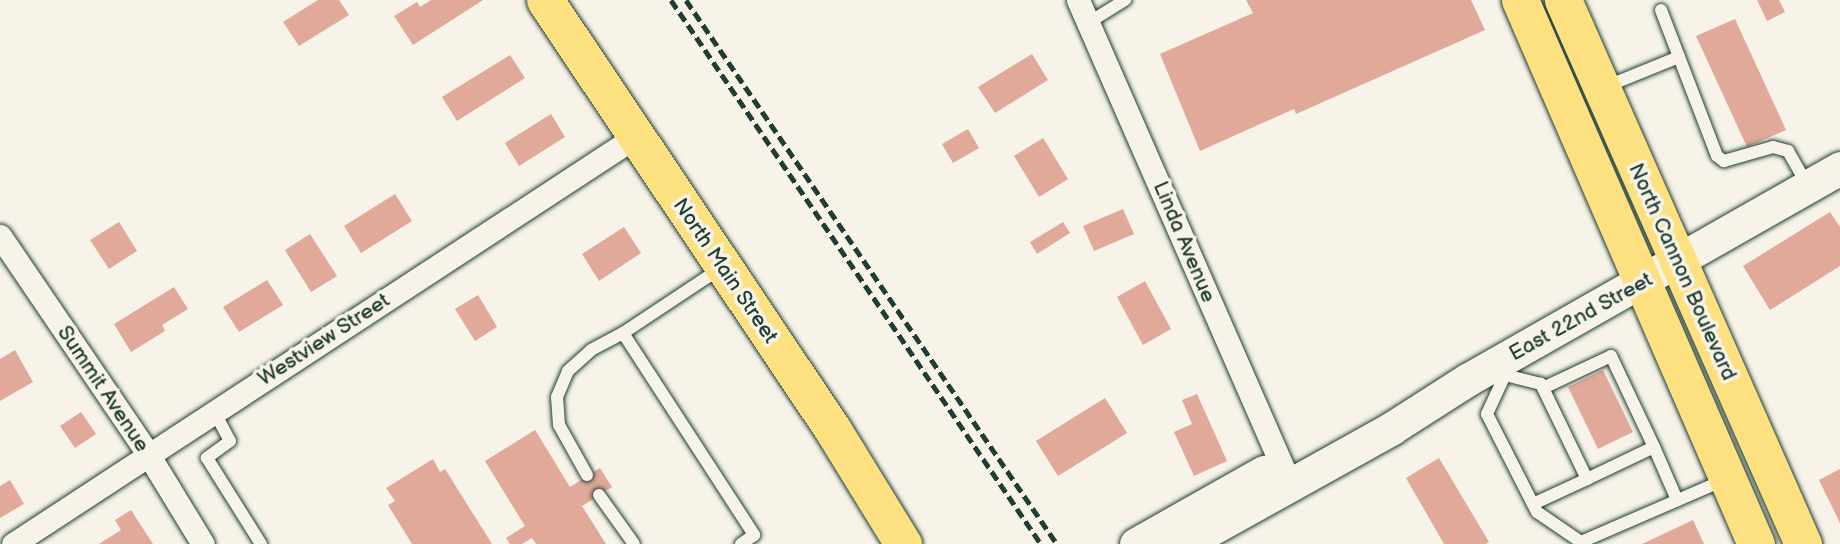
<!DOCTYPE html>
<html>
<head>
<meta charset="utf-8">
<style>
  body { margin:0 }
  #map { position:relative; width:1840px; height:544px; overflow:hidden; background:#f7f3e8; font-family:"Balsamiq Sans",sans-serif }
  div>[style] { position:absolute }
  .building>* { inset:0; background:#e0a999 }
  .roads { filter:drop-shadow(0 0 2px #1f3d34) drop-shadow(0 0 2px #1f3d34) }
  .lane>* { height:12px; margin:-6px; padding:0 6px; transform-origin:6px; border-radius:6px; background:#f7f3e8 }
  .street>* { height:23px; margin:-11.5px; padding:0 11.5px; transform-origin:11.5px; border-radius:11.5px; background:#f7f3e8 }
  .secondary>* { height:33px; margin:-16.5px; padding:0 16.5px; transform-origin:16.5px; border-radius:16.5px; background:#f7f3e8 }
  .primary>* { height:37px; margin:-18.5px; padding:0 18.5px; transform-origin:18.5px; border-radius:18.5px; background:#fde080 }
  .rail>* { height:5px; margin-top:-2.5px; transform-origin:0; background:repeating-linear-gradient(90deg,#1f3d34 0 10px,transparent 0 15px) }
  span { translate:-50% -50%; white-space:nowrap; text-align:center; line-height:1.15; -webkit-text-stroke:7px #f7f3e8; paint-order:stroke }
  .street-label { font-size:21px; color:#1f3d34 }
</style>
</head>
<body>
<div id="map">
  <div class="building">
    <div style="clip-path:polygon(318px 0,339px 0,349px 15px,299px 46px,283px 22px)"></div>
    <div style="clip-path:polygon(431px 0,483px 0,413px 45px,394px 16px,417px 2px,420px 7px)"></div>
    <div style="clip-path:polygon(1246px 0,1471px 0,1485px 30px,1296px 114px,1294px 109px,1200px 151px,1160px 54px,1253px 13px)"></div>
    <div style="clip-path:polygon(1757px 0,1779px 0,1785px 12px,1767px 21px)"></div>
    <div style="clip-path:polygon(1735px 19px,1786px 130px,1747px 147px,1696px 36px)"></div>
    <div style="clip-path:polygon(1032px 54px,1048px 80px,995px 113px,978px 87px)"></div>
    <div style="clip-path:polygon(510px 55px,525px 78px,457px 121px,442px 97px)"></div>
    <div style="clip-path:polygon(551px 114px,565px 137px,519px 166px,505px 143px)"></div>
    <div style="clip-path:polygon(968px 129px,979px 148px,953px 163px,942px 144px)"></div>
    <div style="clip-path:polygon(1043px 138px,1068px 179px,1039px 197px,1014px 156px)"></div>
    <div style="clip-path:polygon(395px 194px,412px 221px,361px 253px,344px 226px)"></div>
    <div style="clip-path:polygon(1123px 209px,1134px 234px,1094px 251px,1083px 226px)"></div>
    <div style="clip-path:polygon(1830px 212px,1840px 227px,1840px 266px,1770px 310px,1743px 266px)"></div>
    <div style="clip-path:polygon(119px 222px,137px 251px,109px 269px,90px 240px)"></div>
    <div style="clip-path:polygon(1063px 222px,1070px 233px,1037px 254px,1030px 242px)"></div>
    <div style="clip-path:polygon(624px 227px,641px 253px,599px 281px,582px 254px)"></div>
    <div style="clip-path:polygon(310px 234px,337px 276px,311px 292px,285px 250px)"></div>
    <div style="clip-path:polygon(267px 280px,283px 305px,239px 332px,223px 307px)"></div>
    <div style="clip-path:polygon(1145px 281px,1171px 329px,1143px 345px,1117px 297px)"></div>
    <div style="clip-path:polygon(174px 287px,188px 309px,162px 325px,165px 331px,131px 352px,114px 324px)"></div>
    <div style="clip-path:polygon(478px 295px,497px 327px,475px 341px,455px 309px)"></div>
    <div style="clip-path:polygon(15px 350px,33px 382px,0 401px,0 359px)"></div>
    <div style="clip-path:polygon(1603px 370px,1633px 432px,1598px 449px,1568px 387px)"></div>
    <div style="clip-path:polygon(1197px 394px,1227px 461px,1194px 476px,1174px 432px,1192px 424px,1182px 400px)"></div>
    <div style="clip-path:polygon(1105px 398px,1127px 433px,1058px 476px,1036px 441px)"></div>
    <div style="clip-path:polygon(81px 412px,96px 434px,75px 448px,60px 426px)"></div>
    <div style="clip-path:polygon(535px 430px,570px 487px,600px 468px,612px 487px,582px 506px,606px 544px,536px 544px,532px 538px,522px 544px,510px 544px,506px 538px,525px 526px,485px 461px)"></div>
    <div style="clip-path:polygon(1439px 458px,1489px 542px,1486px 544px,1444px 544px,1406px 478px)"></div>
    <div style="clip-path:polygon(433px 459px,440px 472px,445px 469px,492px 544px,412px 544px,388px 505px,395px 501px,386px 488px)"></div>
    <div style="clip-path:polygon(1840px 469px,1840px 523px,1819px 480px)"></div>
    <div style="clip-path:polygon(10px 480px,24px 504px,0 518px,0 486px)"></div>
    <div style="clip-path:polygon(131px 510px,153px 544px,99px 544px,121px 530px,115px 520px)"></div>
    <div style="clip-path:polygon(1693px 520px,1704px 544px,1642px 544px)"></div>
  </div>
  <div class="roads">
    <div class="lane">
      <div style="left:1661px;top:10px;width:156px;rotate:69deg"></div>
      <div style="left:1717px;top:156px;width:9px;rotate:36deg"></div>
      <div style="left:1724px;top:161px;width:51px;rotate:-15.9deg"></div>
      <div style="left:1773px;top:147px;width:16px;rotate:15deg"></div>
      <div style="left:1788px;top:151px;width:40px;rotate:60.3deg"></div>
      <div style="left:1088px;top:23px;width:44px;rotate:-31.9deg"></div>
      <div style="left:1605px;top:87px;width:80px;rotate:-22.1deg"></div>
      <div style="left:721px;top:268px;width:118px;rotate:146.4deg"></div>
      <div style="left:623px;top:333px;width:241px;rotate:57deg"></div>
      <div style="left:754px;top:535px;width:16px;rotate:145deg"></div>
      <div style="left:1543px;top:388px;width:75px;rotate:-25.2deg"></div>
      <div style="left:1611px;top:356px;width:101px;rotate:64.7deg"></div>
      <div style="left:1654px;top:447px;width:74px;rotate:154.5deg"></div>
      <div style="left:1587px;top:479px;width:106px;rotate:-115.8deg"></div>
      <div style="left:1541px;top:384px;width:37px;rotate:-166deg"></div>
      <div style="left:1505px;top:375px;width:43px;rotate:114.8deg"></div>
      <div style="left:1487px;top:414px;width:110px;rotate:63deg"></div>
      <div style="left:1537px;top:512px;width:53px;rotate:34.3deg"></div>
      <div style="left:1581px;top:542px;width:156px;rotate:-23.4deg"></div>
      <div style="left:214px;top:411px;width:34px;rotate:62deg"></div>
      <div style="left:230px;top:441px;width:29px;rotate:144deg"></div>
      <div style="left:207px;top:458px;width:102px;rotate:57.9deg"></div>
      <div style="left:1654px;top:447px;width:58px;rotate:66.5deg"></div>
      <div style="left:587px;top:475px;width:57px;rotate:-119.2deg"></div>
      <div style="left:559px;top:425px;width:28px;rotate:-94deg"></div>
      <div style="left:557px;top:397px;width:28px;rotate:-67deg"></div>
      <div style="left:568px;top:371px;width:31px;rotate:-42deg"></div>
      <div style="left:591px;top:350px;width:36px;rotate:-28deg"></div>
      <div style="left:599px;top:495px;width:60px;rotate:54.5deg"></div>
      <div style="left:1533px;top:504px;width:60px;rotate:-24.8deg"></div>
    </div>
    <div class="street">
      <div style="left:1078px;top:0;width:528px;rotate:66.35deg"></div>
      <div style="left:0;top:236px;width:263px;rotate:55.8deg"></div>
      <div style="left:148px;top:454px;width:105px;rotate:58.6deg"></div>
      <div style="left:13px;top:544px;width:743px;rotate:-33.2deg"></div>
    </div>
    <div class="secondary">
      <div style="left:1136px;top:544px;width:147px;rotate:-29.4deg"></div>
      <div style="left:1184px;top:544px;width:238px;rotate:-29.1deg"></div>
      <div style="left:1392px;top:428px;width:89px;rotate:-32.6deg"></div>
      <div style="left:1467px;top:380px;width:429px;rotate:-29.6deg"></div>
    </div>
    <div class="primary">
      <div style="left:545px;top:0;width:518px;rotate:56.19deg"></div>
      <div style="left:833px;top:430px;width:134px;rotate:58.4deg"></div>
      <div style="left:1520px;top:0;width:593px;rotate:66.55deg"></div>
      <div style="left:1563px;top:0;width:595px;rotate:66.19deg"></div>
    </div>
  </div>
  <div class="rail">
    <div style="left:671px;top:0;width:658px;rotate:55.78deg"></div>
    <div style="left:686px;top:0;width:658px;rotate:55.71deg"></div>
  </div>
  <div class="street-label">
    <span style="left:1184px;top:242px;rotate:67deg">Linda Avenue</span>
    <span style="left:725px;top:271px;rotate:56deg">North Main Street</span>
    <span style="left:1682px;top:272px;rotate:66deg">North Cannon Boulevard</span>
    <span style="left:1581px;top:317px;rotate:-29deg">East 22nd Street</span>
    <span style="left:324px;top:340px;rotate:-33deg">Westview Street</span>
    <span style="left:103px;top:389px;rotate:56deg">Summit Avenue</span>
  </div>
</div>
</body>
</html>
